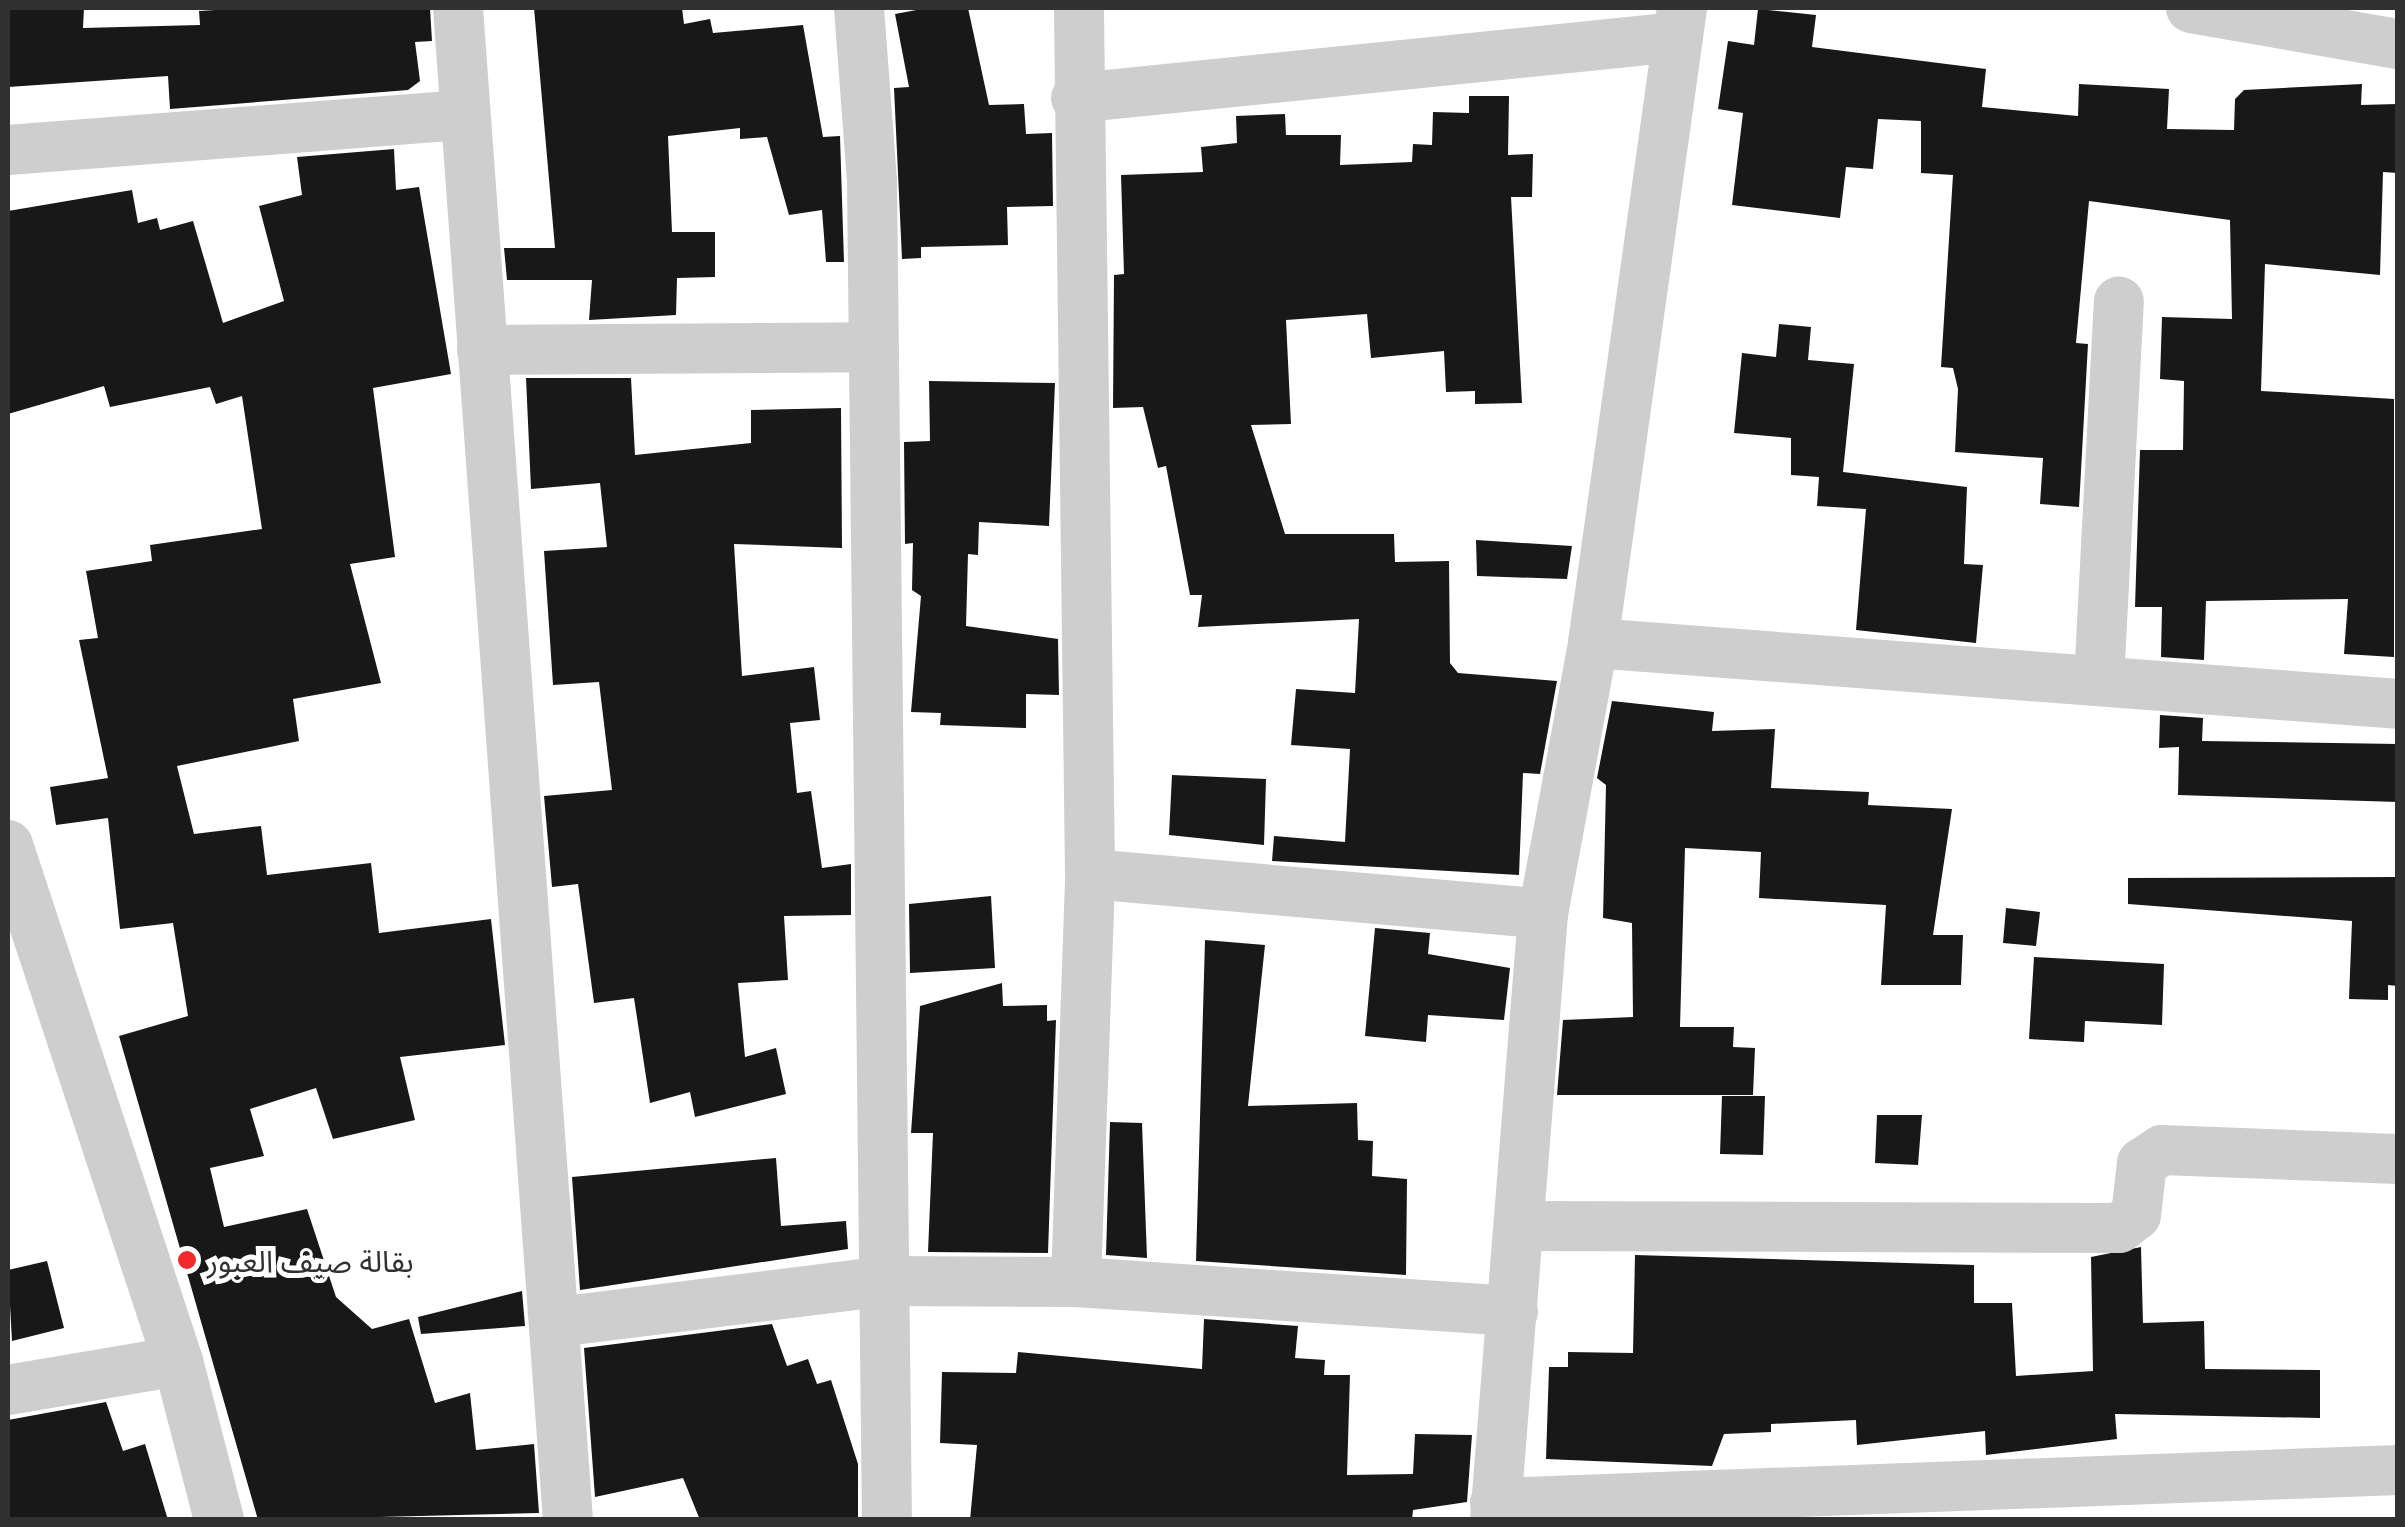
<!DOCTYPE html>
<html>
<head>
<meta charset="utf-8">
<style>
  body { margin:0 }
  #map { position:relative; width:2405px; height:1527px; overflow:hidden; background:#fff; font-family:Lato,"Noto Sans Arabic",sans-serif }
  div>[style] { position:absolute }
  .building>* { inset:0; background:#181818 }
  .minor>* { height:50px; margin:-25px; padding:0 25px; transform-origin:25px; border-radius:25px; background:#cecece }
  .dots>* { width:28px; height:28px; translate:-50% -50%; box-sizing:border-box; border:5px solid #fff; border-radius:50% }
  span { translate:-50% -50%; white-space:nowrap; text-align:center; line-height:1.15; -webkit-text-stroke:10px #fff; paint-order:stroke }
  .poi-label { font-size:30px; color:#313131 }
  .left { translate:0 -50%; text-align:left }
  .frame { position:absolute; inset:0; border:10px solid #313131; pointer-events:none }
</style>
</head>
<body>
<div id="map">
  <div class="building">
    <div style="clip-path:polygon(8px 8px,84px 8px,83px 28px,200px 25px,199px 11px,247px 8px,430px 8px,432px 41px,415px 42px,420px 81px,408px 90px,170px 109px,168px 76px,8px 87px)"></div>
    <div style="clip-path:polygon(534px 8px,682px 8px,684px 24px,710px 19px,713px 33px,803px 25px,823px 137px,840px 136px,844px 262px,826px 262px,822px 210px,789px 215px,767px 137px,740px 139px,740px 128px,668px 136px,672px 232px,715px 232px,715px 277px,677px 278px,676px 315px,589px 320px,592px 280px,507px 280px,504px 248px,555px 248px)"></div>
    <div style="clip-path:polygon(927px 8px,968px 8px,989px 105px,1024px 104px,1026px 134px,1052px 133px,1053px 206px,1007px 207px,1008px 245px,921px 247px,921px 258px,902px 259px,894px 88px,909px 87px,895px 14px)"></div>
    <div style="clip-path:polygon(1758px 9px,1816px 15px,1812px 47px,1986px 69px,1982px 107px,2078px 116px,2079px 84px,2169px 89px,2167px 129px,2234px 130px,2235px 99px,2244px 90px,2362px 84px,2361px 105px,2398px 104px,2398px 173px,2383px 172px,2380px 275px,2265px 264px,2261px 391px,2394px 399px,2394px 657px,2344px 654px,2348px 599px,2206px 601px,2204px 660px,2161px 657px,2162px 607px,2135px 607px,2140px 450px,2183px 450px,2184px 381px,2160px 379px,2162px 317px,2232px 319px,2230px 220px,2089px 201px,2076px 343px,2088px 344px,2079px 507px,2040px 504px,2043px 458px,1955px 452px,1958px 389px,1953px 368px,1941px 367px,1953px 175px,1921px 173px,1921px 121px,1878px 119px,1873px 169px,1846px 167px,1840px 218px,1732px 205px,1743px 113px,1718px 109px,1728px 41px,1754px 45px)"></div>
    <div style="clip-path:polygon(1469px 96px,1509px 96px,1508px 155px,1533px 154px,1532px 197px,1511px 197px,1522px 403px,1475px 404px,1475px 391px,1446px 392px,1444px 351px,1371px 358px,1367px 314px,1286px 320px,1291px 424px,1251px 425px,1285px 534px,1394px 534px,1395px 562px,1449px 561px,1450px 663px,1458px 673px,1557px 681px,1540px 774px,1523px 773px,1519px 875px,1272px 861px,1274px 836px,1345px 842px,1350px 749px,1291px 745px,1296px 689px,1355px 693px,1359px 619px,1198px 627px,1202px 595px,1190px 595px,1166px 466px,1158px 468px,1143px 407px,1113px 408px,1114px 275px,1124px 274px,1121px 175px,1203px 172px,1201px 147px,1237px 143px,1236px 116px,1285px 114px,1286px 135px,1341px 135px,1340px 165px,1412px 162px,1413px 144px,1432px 145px,1433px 112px,1469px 113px)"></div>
    <div style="clip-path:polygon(394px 149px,396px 190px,419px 187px,451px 374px,373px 388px,395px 557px,350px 564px,381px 683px,293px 699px,299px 741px,177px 766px,194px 834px,261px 826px,267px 875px,371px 863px,379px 933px,491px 919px,505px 1045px,400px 1057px,415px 1120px,333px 1139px,316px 1088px,250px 1109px,264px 1156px,210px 1168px,224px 1227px,307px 1209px,336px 1297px,372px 1329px,409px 1319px,435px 1403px,470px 1393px,476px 1450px,534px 1444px,539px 1513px,258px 1520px,119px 1036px,188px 1016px,173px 923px,120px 929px,108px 818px,56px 825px,50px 787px,108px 778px,79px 640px,98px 638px,86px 571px,152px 561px,150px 545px,262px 529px,242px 396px,216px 404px,210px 387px,110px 407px,104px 386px,8px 414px,8px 211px,132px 190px,138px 223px,157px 218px,160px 230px,193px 221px,223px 323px,284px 301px,259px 206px,302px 195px,297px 157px)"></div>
    <div style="clip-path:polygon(1779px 324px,1811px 327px,1808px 360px,1854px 364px,1843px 472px,1967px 487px,1964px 564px,1983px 565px,1976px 643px,1856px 630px,1866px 509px,1817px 506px,1819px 477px,1791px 475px,1791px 438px,1734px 433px,1742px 353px,1776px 357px)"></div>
    <div style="clip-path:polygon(526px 378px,631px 378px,635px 455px,751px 443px,751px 410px,841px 408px,842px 548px,734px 544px,742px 676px,814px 667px,820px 720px,790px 723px,797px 793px,811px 791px,822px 868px,851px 864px,851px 915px,784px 916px,788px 980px,738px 983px,745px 1057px,776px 1048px,786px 1094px,695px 1117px,690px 1092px,650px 1103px,634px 998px,594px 1003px,578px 884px,552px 887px,544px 796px,612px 790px,599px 682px,553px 685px,544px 551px,607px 547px,600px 483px,531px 489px)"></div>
    <div style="clip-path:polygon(929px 381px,1055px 383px,1049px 526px,979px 522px,978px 555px,968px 554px,966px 626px,1058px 639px,1059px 695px,1026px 694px,1026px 728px,940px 725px,941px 713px,911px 712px,921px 596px,912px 590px,913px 543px,905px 544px,904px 442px,930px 441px)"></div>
    <div style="clip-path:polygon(1476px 540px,1572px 546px,1567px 579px,1477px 576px)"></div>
    <div style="clip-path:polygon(1612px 701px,1714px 712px,1712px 731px,1775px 729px,1771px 788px,1869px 792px,1868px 805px,1952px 809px,1933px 935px,1963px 935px,1961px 985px,1881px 985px,1886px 905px,1759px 898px,1761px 852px,1685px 848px,1680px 1027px,1734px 1027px,1733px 1047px,1755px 1048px,1753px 1095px,1557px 1095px,1563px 1020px,1633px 1017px,1632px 923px,1603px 918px,1606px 785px,1597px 778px)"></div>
    <div style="clip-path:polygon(2160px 715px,2203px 718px,2202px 741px,2398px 744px,2398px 802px,2178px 795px,2179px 747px,2159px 748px)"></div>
    <div style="clip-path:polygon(1172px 775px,1266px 779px,1264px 845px,1169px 835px)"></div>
    <div style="clip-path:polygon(2396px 877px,2398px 986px,2388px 985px,2388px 1000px,2349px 999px,2352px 921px,2128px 904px,2128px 878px)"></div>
    <div style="clip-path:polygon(991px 896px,995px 968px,910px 973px,909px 904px)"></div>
    <div style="clip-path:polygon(2006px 908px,2040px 912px,2036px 946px,2003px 943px)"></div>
    <div style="clip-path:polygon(1375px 928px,1430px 933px,1428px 954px,1510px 968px,1504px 1020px,1428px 1015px,1426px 1042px,1365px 1036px)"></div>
    <div style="clip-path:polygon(1205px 940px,1265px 945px,1248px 1106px,1357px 1103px,1358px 1140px,1373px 1141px,1372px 1176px,1407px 1179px,1406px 1275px,1196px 1261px)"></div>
    <div style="clip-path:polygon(2034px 957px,2164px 964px,2162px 1025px,2085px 1021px,2084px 1042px,2029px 1039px)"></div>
    <div style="clip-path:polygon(1002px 983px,1003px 1006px,1047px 1005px,1047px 1021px,1056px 1020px,1048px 1253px,928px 1252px,933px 1133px,911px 1133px,920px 1006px)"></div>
    <div style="clip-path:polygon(1722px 1096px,1765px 1096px,1763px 1155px,1720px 1154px)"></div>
    <div style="clip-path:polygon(1877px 1115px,1922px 1115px,1918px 1165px,1875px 1163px)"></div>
    <div style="clip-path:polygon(1110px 1122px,1142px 1123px,1147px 1258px,1106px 1255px)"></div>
    <div style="clip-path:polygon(776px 1158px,781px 1226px,846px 1221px,848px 1249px,580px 1290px,572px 1177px)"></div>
    <div style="clip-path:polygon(2141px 1247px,2143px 1323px,2204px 1321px,2205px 1369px,2320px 1370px,2320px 1418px,2115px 1414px,2117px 1439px,1986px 1455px,1985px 1431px,1857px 1445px,1856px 1420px,1771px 1424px,1771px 1432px,1724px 1434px,1712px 1466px,1546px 1459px,1549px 1367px,1568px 1367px,1568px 1352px,1633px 1353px,1635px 1255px,1974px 1265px,1974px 1303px,2012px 1303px,2016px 1376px,2093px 1371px,2091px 1257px)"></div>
    <div style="clip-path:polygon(47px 1261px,64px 1328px,12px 1341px,8px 1270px)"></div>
    <div style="clip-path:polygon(522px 1291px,525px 1326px,421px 1334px,418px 1317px)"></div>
    <div style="clip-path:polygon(1204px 1319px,1298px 1326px,1295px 1358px,1325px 1360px,1324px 1375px,1350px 1375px,1347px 1475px,1413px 1474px,1415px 1434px,1472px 1435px,1467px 1502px,1413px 1510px,1412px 1520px,970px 1520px,977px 1445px,940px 1443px,942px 1372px,1016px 1373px,1018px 1352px,1202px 1369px)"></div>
    <div style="clip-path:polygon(772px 1324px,787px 1366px,808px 1359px,817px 1384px,831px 1380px,858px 1464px,858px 1520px,700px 1520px,683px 1478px,595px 1497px,584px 1348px)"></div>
    <div style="clip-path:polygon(106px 1402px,123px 1451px,145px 1444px,168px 1520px,8px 1520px,8px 1420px)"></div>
  </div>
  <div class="minor">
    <div style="left:458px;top:8px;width:1516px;rotate:85.84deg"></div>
    <div style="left:859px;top:8px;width:174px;rotate:85.7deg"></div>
    <div style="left:872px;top:182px;width:1338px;rotate:89.36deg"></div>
    <div style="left:2191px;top:8px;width:210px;rotate:9.9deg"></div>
    <div style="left:1076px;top:98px;width:605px;rotate:-5.79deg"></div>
    <div style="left:8px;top:150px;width:457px;rotate:-4.4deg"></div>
    <div style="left:482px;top:350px;width:392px;rotate:-0.4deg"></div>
    <div style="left:1593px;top:643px;width:807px;rotate:4.33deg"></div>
    <div style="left:2099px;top:680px;width:379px;rotate:-87deg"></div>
    <div style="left:8px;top:845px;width:543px;rotate:71.77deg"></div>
    <div style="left:178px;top:1361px;width:164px;rotate:75.5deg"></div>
    <div style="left:1090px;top:874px;width:455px;rotate:5deg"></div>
    <div style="left:1521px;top:1226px;width:598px;rotate:0.19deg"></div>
    <div style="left:2119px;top:1228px;width:21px;rotate:-37deg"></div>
    <div style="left:2136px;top:1215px;width:52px;rotate:-83.4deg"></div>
    <div style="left:2142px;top:1163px;width:24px;rotate:-33deg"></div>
    <div style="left:2162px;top:1150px;width:236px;rotate:2.2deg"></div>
    <div style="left:1076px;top:1282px;width:408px;rotate:-88deg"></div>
    <div style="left:1090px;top:874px;width:866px;rotate:-90.73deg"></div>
    <div style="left:557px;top:1322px;width:331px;rotate:-7.1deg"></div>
    <div style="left:885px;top:1281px;width:191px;rotate:0.3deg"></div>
    <div style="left:1076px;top:1282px;width:438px;rotate:3.8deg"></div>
    <div style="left:8px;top:1390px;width:172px;rotate:-9.7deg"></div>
    <div style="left:1495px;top:1503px;width:904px;rotate:-2.09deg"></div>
    <div style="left:1495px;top:1520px;width:608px;rotate:-85.47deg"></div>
    <div style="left:1543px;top:914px;width:276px;rotate:-79.5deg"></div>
    <div style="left:1593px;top:643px;width:641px;rotate:-82.02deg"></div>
  </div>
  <div class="dots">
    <div style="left:187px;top:1260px;background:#f2292d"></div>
  </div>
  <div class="poi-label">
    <span class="left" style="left:207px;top:1260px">بقالة صيف العبور</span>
  </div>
  <div class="frame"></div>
</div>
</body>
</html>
